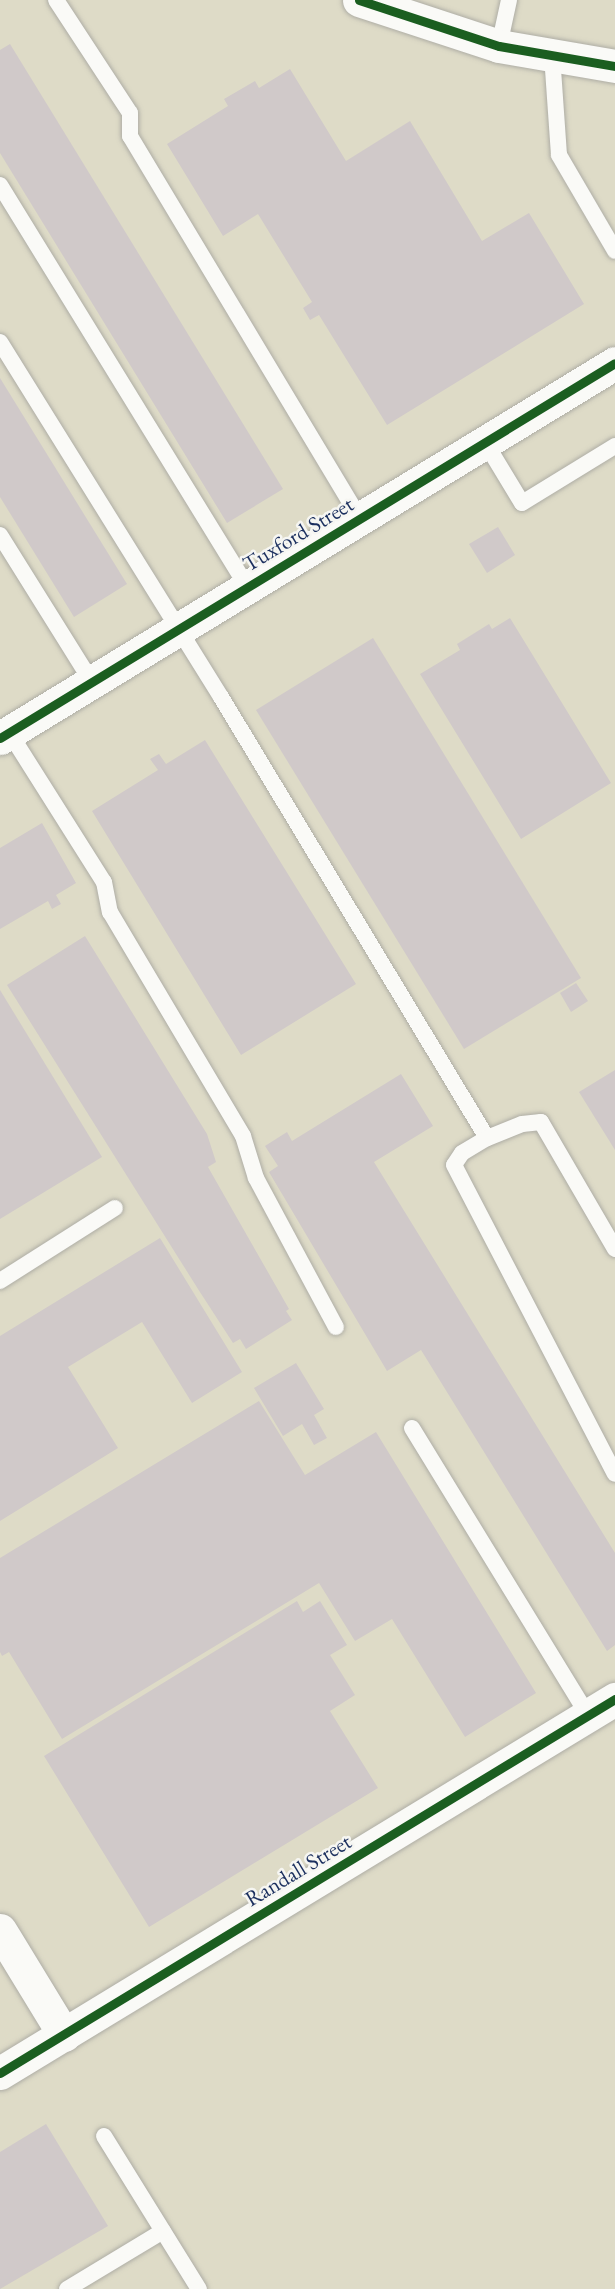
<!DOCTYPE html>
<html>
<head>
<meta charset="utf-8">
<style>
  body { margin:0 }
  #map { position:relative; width:615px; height:2289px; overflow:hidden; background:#dedbc7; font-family:"EB Garamond",serif }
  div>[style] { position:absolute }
  .building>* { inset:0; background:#d0c9c9 }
  .roads { filter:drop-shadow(0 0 2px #aeada5) drop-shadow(0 0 2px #aeada5) }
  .lane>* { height:16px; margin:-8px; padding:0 8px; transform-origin:8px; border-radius:8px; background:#fafaf7 }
  .street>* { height:33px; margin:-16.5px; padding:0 16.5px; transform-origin:16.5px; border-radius:16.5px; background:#fafaf7 }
  .primary>* { height:33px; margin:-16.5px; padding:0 16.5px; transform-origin:16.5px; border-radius:16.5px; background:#fafaf7 }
  .cycleway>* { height:9px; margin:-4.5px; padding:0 4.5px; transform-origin:4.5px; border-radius:4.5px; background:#1b5e20 }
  span { translate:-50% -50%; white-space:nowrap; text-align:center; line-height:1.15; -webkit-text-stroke:5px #f6f6f2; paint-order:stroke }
  .street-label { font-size:22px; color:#1b2f5e }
</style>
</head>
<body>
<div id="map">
  <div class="building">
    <div style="clip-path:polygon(10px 44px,283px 489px,227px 523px,0 153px,0 50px)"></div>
    <div style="clip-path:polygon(290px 69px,346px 161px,410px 121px,482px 241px,529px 213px,584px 304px,387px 425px,319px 315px,310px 320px,303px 308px,312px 302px,258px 214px,223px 236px,167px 144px,228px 106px,224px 99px,255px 81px,259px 88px)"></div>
    <div style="clip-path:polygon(0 378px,127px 584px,74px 617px,0 497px)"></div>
    <div style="clip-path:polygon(498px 527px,515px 555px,487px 573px,469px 544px)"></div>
    <div style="clip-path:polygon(510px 618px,611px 783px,521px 839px,420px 674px,460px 650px,457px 644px,489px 624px,492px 629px)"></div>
    <div style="clip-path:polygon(373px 638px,581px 978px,464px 1049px,256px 710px)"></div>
    <div style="clip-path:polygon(205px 740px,356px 984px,241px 1055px,92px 811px,158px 770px,150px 759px,159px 754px,166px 764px)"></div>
    <div style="clip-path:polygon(42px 823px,76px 883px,56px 895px,61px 904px,52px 909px,48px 901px,0 929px,0 848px)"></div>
    <div style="clip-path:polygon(85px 936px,207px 1134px,216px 1162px,208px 1167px,289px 1309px,286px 1311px,292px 1320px,246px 1349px,240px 1339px,233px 1343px,198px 1289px,7px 985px)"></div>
    <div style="clip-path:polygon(576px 983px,588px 1001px,571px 1012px,560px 993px)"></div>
    <div style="clip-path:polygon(0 990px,102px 1157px,0 1219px)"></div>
    <div style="clip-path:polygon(615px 1070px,615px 1150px,579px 1092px)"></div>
    <div style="clip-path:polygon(401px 1074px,433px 1126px,374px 1162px,615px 1553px,615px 1645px,607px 1651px,421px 1350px,387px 1371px,269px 1172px,278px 1166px,265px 1146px,287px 1132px,292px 1141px)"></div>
    <div style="clip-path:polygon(160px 1238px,242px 1372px,192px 1403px,142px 1322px,68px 1367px,118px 1448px,0 1521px,0 1336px)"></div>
    <div style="clip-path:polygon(296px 1363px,324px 1409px,314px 1415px,327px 1438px,314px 1445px,302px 1424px,283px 1436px,254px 1388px)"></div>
    <div style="clip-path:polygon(259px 1401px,305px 1475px,376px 1432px,536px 1693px,465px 1737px,392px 1619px,355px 1641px,319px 1583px,62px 1739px,9px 1652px,2px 1656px,0 1652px,0 1558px)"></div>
    <div style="clip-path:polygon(297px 1601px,303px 1612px,320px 1601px,347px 1645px,330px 1655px,355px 1695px,330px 1711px,378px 1788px,149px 1927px,44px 1756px)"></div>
    <div style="clip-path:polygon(46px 2124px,108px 2226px,0 2289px,0 2152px)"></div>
  </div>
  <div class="roads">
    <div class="lane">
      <div style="left:56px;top:0;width:135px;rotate:56.8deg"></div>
      <div style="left:130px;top:113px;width:23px;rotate:90deg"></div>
      <div style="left:130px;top:136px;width:447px;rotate:59deg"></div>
      <div style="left:499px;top:46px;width:47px;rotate:-77.7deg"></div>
      <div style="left:552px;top:55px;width:100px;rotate:86deg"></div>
      <div style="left:559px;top:155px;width:111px;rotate:59.7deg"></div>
      <div style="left:0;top:185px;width:472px;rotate:58.4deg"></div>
      <div style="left:0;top:342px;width:418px;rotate:58.1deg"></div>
      <div style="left:221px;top:697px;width:515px;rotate:58.9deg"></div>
      <div style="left:485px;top:442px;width:71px;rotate:58.8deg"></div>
      <div style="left:522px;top:503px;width:109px;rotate:-31.5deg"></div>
      <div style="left:0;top:535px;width:173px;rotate:58deg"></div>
      <div style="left:9px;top:732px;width:178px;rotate:57.7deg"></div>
      <div style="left:104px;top:882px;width:31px;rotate:79deg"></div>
      <div style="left:110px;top:912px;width:261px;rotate:59.3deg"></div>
      <div style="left:243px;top:1136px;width:44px;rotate:72.8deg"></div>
      <div style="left:256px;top:1178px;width:169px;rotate:61.8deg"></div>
      <div style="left:615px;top:1249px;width:147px;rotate:-120.2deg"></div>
      <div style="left:541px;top:1122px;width:19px;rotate:174deg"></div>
      <div style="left:522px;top:1124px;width:38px;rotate:158deg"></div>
      <div style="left:487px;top:1138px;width:29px;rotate:149deg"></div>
      <div style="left:462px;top:1153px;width:14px;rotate:124deg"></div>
      <div style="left:454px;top:1165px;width:348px;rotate:62.5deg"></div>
      <div style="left:0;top:1281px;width:136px;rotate:-32.4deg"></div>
      <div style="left:412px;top:1428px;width:337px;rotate:58.5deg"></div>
      <div style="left:104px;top:2136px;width:180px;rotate:58.2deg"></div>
      <div style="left:67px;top:2289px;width:112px;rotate:-31.1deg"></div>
    </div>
    <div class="street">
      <div style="left:0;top:738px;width:720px;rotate:-31.37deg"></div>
      <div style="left:0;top:1930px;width:123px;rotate:58.6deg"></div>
      <div style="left:0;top:2073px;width:720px;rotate:-31.31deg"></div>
    </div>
    <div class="primary">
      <div style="left:359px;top:0;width:147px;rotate:18.2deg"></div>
      <div style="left:499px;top:46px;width:118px;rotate:9.8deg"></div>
    </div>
  </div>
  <div class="cycleway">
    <div style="left:359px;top:0;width:147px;rotate:18.2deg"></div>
    <div style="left:499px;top:46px;width:118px;rotate:9.8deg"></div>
    <div style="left:0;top:738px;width:720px;rotate:-31.37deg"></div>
    <div style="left:0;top:2073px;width:720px;rotate:-31.31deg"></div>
  </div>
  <div class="street-label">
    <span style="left:298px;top:534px;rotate:-31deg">Tuxford Street</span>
    <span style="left:298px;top:1870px;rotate:-31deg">Randall Street</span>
  </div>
</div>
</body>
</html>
